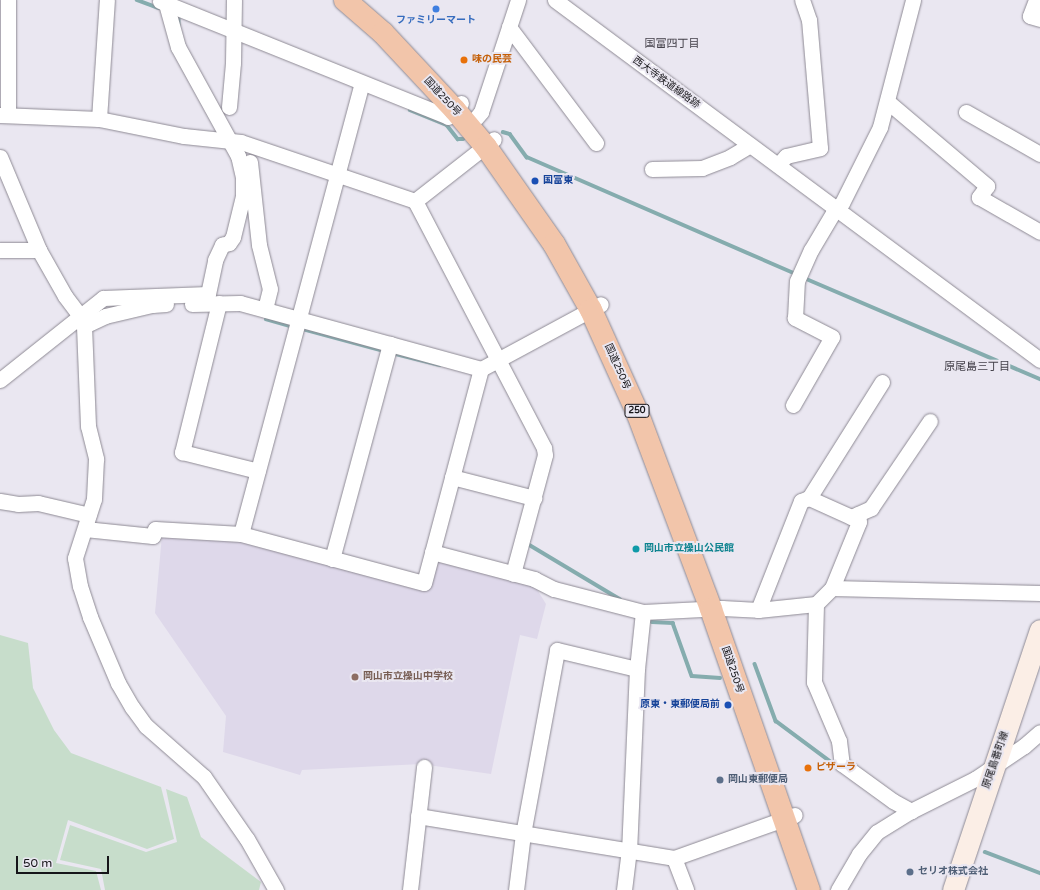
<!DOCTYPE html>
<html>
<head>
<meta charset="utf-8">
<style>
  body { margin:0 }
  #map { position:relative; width:1040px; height:890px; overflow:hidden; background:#eae7f1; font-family:"Varela Round","Noto Sans JP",sans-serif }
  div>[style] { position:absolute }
  .built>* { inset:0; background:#ded8ea }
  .green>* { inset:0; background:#c7ddcb }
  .stream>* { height:3.5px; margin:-1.75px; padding:0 1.75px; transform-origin:1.75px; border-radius:1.75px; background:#85acae }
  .roads { filter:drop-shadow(0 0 1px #8e8a94) drop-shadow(0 0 1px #8e8a94) }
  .street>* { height:15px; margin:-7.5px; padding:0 7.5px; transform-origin:7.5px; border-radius:7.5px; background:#fff }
  .secondary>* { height:21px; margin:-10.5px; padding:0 10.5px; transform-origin:10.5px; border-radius:10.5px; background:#fbeee6 }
  .highway>* { height:22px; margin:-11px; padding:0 11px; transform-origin:11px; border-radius:11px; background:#f2c5aa }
  .dots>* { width:11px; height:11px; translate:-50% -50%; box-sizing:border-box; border:2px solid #eae7f1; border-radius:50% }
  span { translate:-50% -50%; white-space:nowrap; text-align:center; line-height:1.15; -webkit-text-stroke:4px #eae7f1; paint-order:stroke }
  .shield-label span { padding:1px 3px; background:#eae7f1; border:1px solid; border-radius:3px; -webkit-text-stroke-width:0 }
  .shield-label { font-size:9px; color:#161519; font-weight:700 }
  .shop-label { font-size:10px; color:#366cbe; font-weight:700 }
  .food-label { font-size:10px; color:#c56008; font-weight:700 }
  .left { translate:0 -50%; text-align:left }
  .street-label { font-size:10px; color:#161519 }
  .transit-label { font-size:10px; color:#164399; font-weight:700 }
  .right { translate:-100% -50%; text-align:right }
  .culture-label { font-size:10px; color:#0d838f; font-weight:700 }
  .education-label { font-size:10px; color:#785e54; font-weight:700 }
  .service-label { font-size:10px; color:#4e5e75; font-weight:700 }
  .neighbourhood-label { font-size:11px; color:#44414a }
  .scale { position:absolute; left:16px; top:856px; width:93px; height:18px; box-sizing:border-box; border:2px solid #161519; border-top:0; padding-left:5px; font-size:12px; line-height:14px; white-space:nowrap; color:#161519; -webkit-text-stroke:3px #eae7f1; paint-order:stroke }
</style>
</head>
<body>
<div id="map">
  <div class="built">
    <div style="clip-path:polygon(162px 535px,240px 540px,428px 589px,436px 562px,442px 558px,533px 583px,546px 604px,537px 639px,520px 635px,491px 774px,421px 764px,302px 770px,300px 775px,223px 752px,226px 716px,155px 613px)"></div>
  </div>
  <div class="green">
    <div style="clip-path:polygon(0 635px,28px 643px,33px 688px,54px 730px,71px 753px,161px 787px,174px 839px,147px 849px,68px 820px,56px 863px,96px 871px,101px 890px,0 890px)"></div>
    <div style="clip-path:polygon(166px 789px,187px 797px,201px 837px,261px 882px,259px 890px,105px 890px,101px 869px,60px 860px,70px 825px,146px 852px,177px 842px)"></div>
  </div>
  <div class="stream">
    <div style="left:137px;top:0;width:23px;rotate:20deg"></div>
    <div style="left:179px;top:16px;width:10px;rotate:90deg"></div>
    <div style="left:410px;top:110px;width:40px;rotate:22deg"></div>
    <div style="left:447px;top:125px;width:18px;rotate:52deg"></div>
    <div style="left:458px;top:139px;width:5px"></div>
    <div style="left:503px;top:132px;width:7px;rotate:16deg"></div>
    <div style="left:510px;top:134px;width:29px;rotate:54deg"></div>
    <div style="left:527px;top:157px;width:293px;rotate:23.5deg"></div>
    <div style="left:802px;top:277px;width:259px;rotate:23.2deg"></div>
    <div style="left:266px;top:319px;width:25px;rotate:16deg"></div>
    <div style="left:303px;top:329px;width:84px;rotate:15.2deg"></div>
    <div style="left:392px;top:353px;width:49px;rotate:14deg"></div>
    <div style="left:529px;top:541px;width:3px;rotate:108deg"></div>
    <div style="left:528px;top:544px;width:107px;rotate:30.9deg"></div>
    <div style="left:652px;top:622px;width:21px;rotate:3deg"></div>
    <div style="left:673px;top:623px;width:56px;rotate:70.3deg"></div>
    <div style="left:692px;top:676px;width:28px;rotate:4deg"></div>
    <div style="left:755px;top:664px;width:61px;rotate:69.8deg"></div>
    <div style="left:776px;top:721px;width:77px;rotate:36.6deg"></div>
    <div style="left:985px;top:852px;width:59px;rotate:20.9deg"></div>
  </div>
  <div class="roads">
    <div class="street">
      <div style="left:8px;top:0;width:114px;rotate:90deg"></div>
      <div style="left:555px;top:0;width:604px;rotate:36.59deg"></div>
      <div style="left:1036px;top:0;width:17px;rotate:111deg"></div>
      <div style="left:1030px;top:16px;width:10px;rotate:17deg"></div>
      <div style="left:160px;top:1px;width:310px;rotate:21.9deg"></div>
      <div style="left:448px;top:117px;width:19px;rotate:-47deg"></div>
      <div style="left:509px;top:27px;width:145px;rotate:53.1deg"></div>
      <div style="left:888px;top:102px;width:130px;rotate:40.3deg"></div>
      <div style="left:987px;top:186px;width:14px;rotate:126deg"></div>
      <div style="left:979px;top:197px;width:70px;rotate:29.8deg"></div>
      <div style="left:229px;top:107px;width:44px;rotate:-84.8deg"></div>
      <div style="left:233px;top:63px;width:63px;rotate:-89.1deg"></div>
      <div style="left:966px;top:112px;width:85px;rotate:29.6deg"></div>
      <div style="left:0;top:115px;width:99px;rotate:2.3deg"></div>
      <div style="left:99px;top:119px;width:87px;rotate:11.3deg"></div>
      <div style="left:184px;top:136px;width:57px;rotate:6deg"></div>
      <div style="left:241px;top:142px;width:184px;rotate:18.7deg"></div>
      <div style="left:415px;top:201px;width:279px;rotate:62.4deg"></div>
      <div style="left:544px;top:448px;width:7px;rotate:82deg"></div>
      <div style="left:545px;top:455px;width:123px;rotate:105.1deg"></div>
      <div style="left:476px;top:118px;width:8px;rotate:-50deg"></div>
      <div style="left:481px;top:112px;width:118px;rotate:-71.7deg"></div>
      <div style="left:99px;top:119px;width:119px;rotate:-86.2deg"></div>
      <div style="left:0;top:157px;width:101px;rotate:67.2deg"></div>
      <div style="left:39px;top:250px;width:53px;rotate:60.5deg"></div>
      <div style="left:65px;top:296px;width:25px;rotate:53deg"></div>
      <div style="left:80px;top:316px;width:11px;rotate:68deg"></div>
      <div style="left:84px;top:326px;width:100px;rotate:87.7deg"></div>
      <div style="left:88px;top:426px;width:34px;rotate:76deg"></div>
      <div style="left:96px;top:459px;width:40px;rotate:92.9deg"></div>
      <div style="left:94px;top:499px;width:62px;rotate:107.9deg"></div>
      <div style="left:75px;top:558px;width:28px;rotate:80deg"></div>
      <div style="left:80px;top:586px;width:33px;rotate:72deg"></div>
      <div style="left:90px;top:617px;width:72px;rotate:67deg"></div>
      <div style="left:118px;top:683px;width:28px;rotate:60deg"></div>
      <div style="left:132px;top:707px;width:24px;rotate:54deg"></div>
      <div style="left:146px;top:726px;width:77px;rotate:41.3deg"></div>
      <div style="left:204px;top:777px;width:75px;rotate:55.3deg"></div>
      <div style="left:247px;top:839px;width:59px;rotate:60.4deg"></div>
      <div style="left:250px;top:162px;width:83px;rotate:83.8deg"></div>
      <div style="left:259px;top:245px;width:45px;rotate:76deg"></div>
      <div style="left:270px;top:289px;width:21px;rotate:104deg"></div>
      <div style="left:778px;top:165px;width:12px;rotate:-48deg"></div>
      <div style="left:786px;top:156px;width:35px;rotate:-13deg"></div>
      <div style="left:820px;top:148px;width:128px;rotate:-94.9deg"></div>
      <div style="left:809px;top:20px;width:21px;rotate:-109deg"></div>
      <div style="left:652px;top:169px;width:50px;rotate:-1.1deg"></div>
      <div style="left:702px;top:168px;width:30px;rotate:-21deg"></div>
      <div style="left:730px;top:157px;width:23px;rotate:-31deg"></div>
      <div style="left:415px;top:201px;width:100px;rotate:-38.1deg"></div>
      <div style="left:0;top:250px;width:39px"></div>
      <div style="left:219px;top:303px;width:154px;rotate:103.9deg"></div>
      <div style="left:182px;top:452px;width:78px;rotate:14deg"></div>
      <div style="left:192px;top:304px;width:48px;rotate:-1.2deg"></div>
      <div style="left:240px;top:303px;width:250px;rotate:15.3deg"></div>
      <div style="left:481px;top:369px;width:136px;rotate:-28.4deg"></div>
      <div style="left:84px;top:326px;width:23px;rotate:-25deg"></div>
      <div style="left:105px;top:316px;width:48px;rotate:-13.2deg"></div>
      <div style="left:152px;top:305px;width:14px;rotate:-4deg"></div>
      <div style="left:0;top:380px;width:132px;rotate:-38.5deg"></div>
      <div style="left:103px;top:298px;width:105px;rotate:-2.2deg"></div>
      <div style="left:208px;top:294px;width:35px;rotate:-78deg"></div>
      <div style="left:215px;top:260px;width:17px;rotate:-65deg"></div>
      <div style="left:222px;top:245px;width:7px;rotate:-16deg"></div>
      <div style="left:229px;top:243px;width:7px;rotate:-56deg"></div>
      <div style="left:233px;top:237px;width:42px;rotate:-76.3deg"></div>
      <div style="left:243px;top:196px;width:19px;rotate:-90deg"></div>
      <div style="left:243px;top:177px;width:22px;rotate:-103deg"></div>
      <div style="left:238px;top:156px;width:124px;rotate:-118.8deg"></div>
      <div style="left:178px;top:47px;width:49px;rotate:-105.5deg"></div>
      <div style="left:793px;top:405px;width:78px;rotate:-60.2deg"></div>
      <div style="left:832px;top:337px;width:42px;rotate:-152.8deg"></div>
      <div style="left:795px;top:318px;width:37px;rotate:-87deg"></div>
      <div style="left:797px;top:281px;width:34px;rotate:-66deg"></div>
      <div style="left:811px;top:250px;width:43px;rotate:-59.3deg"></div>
      <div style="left:833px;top:213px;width:13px;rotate:-48deg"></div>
      <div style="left:842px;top:203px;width:85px;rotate:-63.4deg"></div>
      <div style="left:880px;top:127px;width:131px;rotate:-75.4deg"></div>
      <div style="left:452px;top:477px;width:85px;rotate:14.4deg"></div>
      <div style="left:809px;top:498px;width:46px;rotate:24.3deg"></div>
      <div style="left:851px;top:517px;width:22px;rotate:-24deg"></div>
      <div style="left:871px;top:508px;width:105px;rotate:-55.9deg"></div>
      <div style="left:0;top:501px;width:18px;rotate:9deg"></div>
      <div style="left:18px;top:504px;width:20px;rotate:-3deg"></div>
      <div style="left:38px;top:503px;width:52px;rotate:13.2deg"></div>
      <div style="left:85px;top:529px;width:68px;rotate:5.9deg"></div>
      <div style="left:153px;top:536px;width:7px;rotate:-74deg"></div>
      <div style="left:155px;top:529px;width:86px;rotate:3.3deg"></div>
      <div style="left:241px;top:534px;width:189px;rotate:15deg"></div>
      <div style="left:424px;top:583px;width:221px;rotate:-75.1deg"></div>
      <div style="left:241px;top:534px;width:467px;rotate:-75deg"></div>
      <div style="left:432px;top:552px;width:106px;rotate:14.8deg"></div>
      <div style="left:534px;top:579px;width:22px;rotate:27deg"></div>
      <div style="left:554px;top:589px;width:92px;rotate:14.5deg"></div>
      <div style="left:643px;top:612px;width:79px;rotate:-2.9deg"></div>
      <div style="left:722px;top:608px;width:36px;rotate:3deg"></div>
      <div style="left:758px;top:610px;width:117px;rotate:-68.5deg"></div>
      <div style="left:801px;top:501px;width:9px;rotate:-21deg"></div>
      <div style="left:809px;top:498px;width:137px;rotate:-57.8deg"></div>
      <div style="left:332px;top:559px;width:223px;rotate:-74.9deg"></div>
      <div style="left:832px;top:588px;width:208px;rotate:1.4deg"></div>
      <div style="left:816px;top:604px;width:78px;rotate:91.5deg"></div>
      <div style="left:814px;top:682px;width:64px;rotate:67deg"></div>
      <div style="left:839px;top:741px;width:23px;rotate:83deg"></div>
      <div style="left:842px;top:764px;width:63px;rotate:36deg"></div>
      <div style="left:893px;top:801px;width:21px;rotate:29deg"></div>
      <div style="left:758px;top:610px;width:58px;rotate:-5.9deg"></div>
      <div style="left:816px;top:604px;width:23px;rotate:-45deg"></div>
      <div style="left:832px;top:588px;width:71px;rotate:-67.8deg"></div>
      <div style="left:859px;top:522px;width:8px;rotate:-97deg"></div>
      <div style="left:418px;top:816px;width:259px;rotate:9.3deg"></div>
      <div style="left:674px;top:858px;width:128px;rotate:-19.6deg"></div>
      <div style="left:674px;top:858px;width:34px;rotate:69deg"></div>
      <div style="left:410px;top:890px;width:124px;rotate:-83.5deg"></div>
      <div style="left:516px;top:890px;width:56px;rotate:-82.9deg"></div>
      <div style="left:523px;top:834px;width:187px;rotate:-79.5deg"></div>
      <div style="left:557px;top:650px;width:82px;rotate:13.4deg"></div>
      <div style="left:624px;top:890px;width:38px;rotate:-83deg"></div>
      <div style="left:629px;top:852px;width:183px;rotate:-87.5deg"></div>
      <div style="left:637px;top:669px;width:57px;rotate:-84deg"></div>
      <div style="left:838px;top:890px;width:42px;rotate:-59.7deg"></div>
      <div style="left:859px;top:854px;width:28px;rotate:-51deg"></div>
      <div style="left:877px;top:832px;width:40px;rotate:-32deg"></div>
      <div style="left:911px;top:811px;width:72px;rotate:-26.6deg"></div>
      <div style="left:975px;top:779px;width:59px;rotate:-34deg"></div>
      <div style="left:1024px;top:746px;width:21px;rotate:-41deg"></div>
    </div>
    <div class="secondary">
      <div style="left:953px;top:890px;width:274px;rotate:-71.5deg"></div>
    </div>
    <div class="highway">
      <div style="left:345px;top:0;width:50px;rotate:41deg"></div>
      <div style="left:383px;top:33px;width:105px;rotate:46.9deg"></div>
      <div style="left:455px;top:110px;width:48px;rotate:50deg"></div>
      <div style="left:486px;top:147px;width:118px;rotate:55deg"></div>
      <div style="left:554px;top:244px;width:76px;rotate:60.7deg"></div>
      <div style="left:591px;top:310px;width:112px;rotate:65.7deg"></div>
      <div style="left:637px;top:412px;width:210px;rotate:69.4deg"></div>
      <div style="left:711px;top:609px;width:298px;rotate:70.8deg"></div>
    </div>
  </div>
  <div class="dots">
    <div style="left:436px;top:9px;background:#3f7fe0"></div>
    <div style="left:464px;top:60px;background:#e8710a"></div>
    <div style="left:535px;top:181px;background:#1a4fb4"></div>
    <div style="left:636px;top:549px;background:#0f9aa8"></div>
    <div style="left:355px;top:677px;background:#8d6e63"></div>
    <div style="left:728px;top:705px;background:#1a4fb4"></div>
    <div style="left:808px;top:768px;background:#e8710a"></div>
    <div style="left:720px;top:780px;background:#5c6f8a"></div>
    <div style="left:910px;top:872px;background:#5c6f8a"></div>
  </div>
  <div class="shield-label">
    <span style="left:637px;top:411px">250</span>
  </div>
  <div class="shop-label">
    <span style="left:436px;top:21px">ファミリーマート</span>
  </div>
  <div class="food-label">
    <span class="left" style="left:472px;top:60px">味の民芸</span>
    <span class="left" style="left:816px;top:768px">ピザーラ</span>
  </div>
  <div class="street-label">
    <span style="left:666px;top:83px;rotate:36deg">西大寺鉄道線路跡</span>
    <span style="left:442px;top:97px;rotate:47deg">国道250号</span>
    <span style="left:617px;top:367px;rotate:66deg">国道250号</span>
    <span style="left:732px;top:670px;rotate:71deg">国道250号</span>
    <span style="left:996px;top:760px;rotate:-71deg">原尾島番町線</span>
  </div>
  <div class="transit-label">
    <span class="left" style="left:543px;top:181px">国富東</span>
    <span class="right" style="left:720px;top:705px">原東・東郵便局前</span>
  </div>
  <div class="culture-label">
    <span class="left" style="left:644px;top:549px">岡山市立操山公民館</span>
  </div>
  <div class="education-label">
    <span class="left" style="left:363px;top:677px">岡山市立操山中学校</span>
  </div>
  <div class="service-label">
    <span class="left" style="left:728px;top:780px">岡山東郵便局</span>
    <span class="left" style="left:918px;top:872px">セリオ株式会社</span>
  </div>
  <div class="neighbourhood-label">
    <span style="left:672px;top:44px">国富四丁目</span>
    <span style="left:977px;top:367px">原尾島三丁目</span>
  </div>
  <div class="scale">50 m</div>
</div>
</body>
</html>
